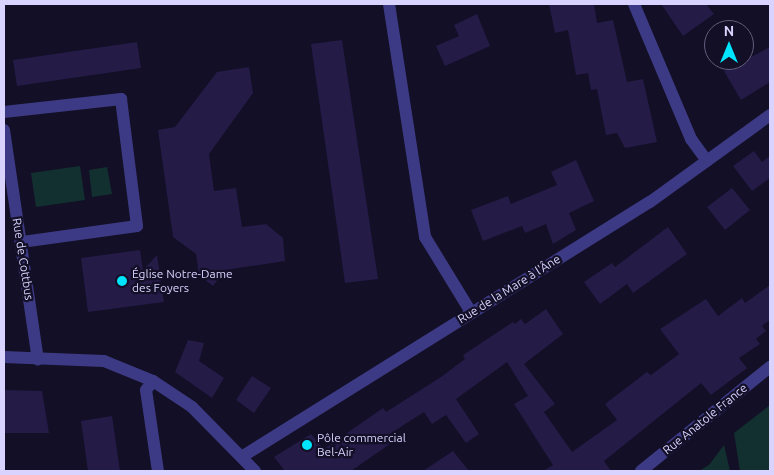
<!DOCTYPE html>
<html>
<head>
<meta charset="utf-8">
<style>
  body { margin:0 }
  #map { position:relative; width:774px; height:475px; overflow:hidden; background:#130f26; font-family:Ubuntu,sans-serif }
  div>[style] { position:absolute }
  .green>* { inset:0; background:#12302f }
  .building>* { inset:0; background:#241b47 }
  .minor>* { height:12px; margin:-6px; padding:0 6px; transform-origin:6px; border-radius:6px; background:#3d3a85 }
  .dots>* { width:14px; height:14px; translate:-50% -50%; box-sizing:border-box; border:2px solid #130f26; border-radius:50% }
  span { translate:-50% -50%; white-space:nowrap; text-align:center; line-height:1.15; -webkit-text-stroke:4.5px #130f26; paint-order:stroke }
  .street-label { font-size:12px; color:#d9d4ff }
  .poi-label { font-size:12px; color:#d9d4ff }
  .left { translate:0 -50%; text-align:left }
  .frame { position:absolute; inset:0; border:5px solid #d9d4ff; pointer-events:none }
  .north { position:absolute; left:704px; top:20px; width:50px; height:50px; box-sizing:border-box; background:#130f26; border:1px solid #625e7d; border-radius:50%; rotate:0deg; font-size:14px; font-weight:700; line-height:20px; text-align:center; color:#d9d4ff }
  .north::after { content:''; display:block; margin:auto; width:18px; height:22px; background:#00e5ff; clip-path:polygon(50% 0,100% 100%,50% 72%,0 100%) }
</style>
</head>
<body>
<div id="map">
  <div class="green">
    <div style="clip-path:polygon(80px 166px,85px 200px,36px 207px,31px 173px)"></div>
    <div style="clip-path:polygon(107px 167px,112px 194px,92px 197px,89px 170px)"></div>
    <div style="clip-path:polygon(770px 405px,770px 471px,740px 471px,734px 433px)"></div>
    <div style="clip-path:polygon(724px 445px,730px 471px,699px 471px,709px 465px)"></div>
  </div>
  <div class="building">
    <div style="clip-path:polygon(549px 4px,594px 4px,597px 23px,613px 20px,627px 82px,643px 79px,657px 142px,625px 148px,617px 133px,606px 135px,597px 89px,591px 90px,588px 73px,576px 75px,568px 30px,555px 33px)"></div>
    <div style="clip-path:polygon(661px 4px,706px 4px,714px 14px,683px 36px)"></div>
    <div style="clip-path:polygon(477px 14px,490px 46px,445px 66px,436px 46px,459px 36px,454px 25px)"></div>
    <div style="clip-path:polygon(342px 40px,378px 279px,345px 283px,311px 44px)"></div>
    <div style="clip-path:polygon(137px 42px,141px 68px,17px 86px,13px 60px)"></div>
    <div style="clip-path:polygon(770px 47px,770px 82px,741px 100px,724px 71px)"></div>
    <div style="clip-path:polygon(249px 67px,253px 93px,209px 154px,214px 191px,236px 188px,242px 227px,266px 224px,283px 238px,285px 261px,225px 270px,213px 286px,199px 275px,196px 254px,173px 237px,158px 130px,175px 127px,217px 72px)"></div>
    <div style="clip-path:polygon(754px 151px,762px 162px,770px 156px,770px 178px,752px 191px,733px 166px)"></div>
    <div style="clip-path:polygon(576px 160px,594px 201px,569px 213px,576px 230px,553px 244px,546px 224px,525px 233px,522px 226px,483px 241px,471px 210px,508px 196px,511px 204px,557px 185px,551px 172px)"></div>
    <div style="clip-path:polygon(732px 188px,750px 210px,725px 230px,707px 207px)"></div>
    <div style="clip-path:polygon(668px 227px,687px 254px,633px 293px,627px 284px,600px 304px,584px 282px,612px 263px,615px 267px)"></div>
    <div style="clip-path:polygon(140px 250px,143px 270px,157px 255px,164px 302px,88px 312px,81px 258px)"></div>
    <div style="clip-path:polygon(770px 285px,770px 320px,762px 326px,766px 331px,756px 339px,760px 344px,739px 358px,747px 368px,711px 395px,701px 383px,604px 461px,611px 471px,543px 471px,553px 465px,514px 404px,528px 396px,507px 362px,456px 399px,479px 434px,466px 443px,446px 415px,432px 424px,424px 412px,388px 435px,390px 444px,351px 471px,285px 471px,274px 457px,311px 434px,324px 449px,383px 408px,386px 412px,441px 377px,465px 359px,463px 355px,513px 322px,515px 324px,521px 319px,525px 324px,546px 309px,563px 334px,524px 364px,555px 404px,544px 412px,572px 452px,617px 420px,605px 404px,647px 372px,651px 375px,679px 354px,660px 329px,706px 299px,718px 316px,742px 298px,745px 303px)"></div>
    <div style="clip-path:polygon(188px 340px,204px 343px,199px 361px,224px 378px,212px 398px,175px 372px)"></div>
    <div style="clip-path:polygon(252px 376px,271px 388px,254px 413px,236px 400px)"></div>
    <div style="clip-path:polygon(4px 390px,42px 391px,49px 433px,4px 433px)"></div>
    <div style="clip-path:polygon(112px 416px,120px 471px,88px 471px,81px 421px)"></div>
    <div style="clip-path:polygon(453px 451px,469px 471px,423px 471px)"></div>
  </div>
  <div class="minor">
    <div style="left:389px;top:4px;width:236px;rotate:81.2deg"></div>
    <div style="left:425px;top:237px;width:88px;rotate:58.5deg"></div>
    <div style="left:634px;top:4px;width:147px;rotate:67.1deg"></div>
    <div style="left:691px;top:139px;width:27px;rotate:54deg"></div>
    <div style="left:4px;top:112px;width:118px;rotate:-6.3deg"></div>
    <div style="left:121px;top:99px;width:128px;rotate:82.8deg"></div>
    <div style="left:137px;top:226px;width:117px;rotate:172.1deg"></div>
    <div style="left:4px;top:130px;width:232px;rotate:81.6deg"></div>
    <div style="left:4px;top:357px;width:100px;rotate:2.3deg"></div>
    <div style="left:104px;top:361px;width:53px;rotate:22.2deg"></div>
    <div style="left:153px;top:381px;width:47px;rotate:33.7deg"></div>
    <div style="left:192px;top:407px;width:90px;rotate:45.5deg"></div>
    <div style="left:153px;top:381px;width:11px;rotate:128deg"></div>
    <div style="left:146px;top:390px;width:82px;rotate:81.6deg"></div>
    <div style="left:243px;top:456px;width:480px;rotate:-32deg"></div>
    <div style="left:650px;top:202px;width:148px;rotate:-35.9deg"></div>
    <div style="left:641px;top:471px;width:166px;rotate:-38.9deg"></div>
  </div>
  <div class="dots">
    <div style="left:122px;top:281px;background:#00e5ff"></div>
    <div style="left:307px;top:445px;background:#00e5ff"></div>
  </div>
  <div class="street-label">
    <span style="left:23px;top:259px;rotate:81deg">Rue de Cottbus</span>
    <span style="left:509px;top:289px;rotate:-32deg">Rue de la Mare à l'Âne</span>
    <span style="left:705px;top:419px;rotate:-39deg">Rue Anatole France</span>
  </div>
  <div class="poi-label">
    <span class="left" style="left:132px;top:281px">Église Notre-Dame<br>des Foyers</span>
    <span class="left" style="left:317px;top:445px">Pôle commercial<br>Bel-Air</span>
  </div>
  <div class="frame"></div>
  <div class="north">N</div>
</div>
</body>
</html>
